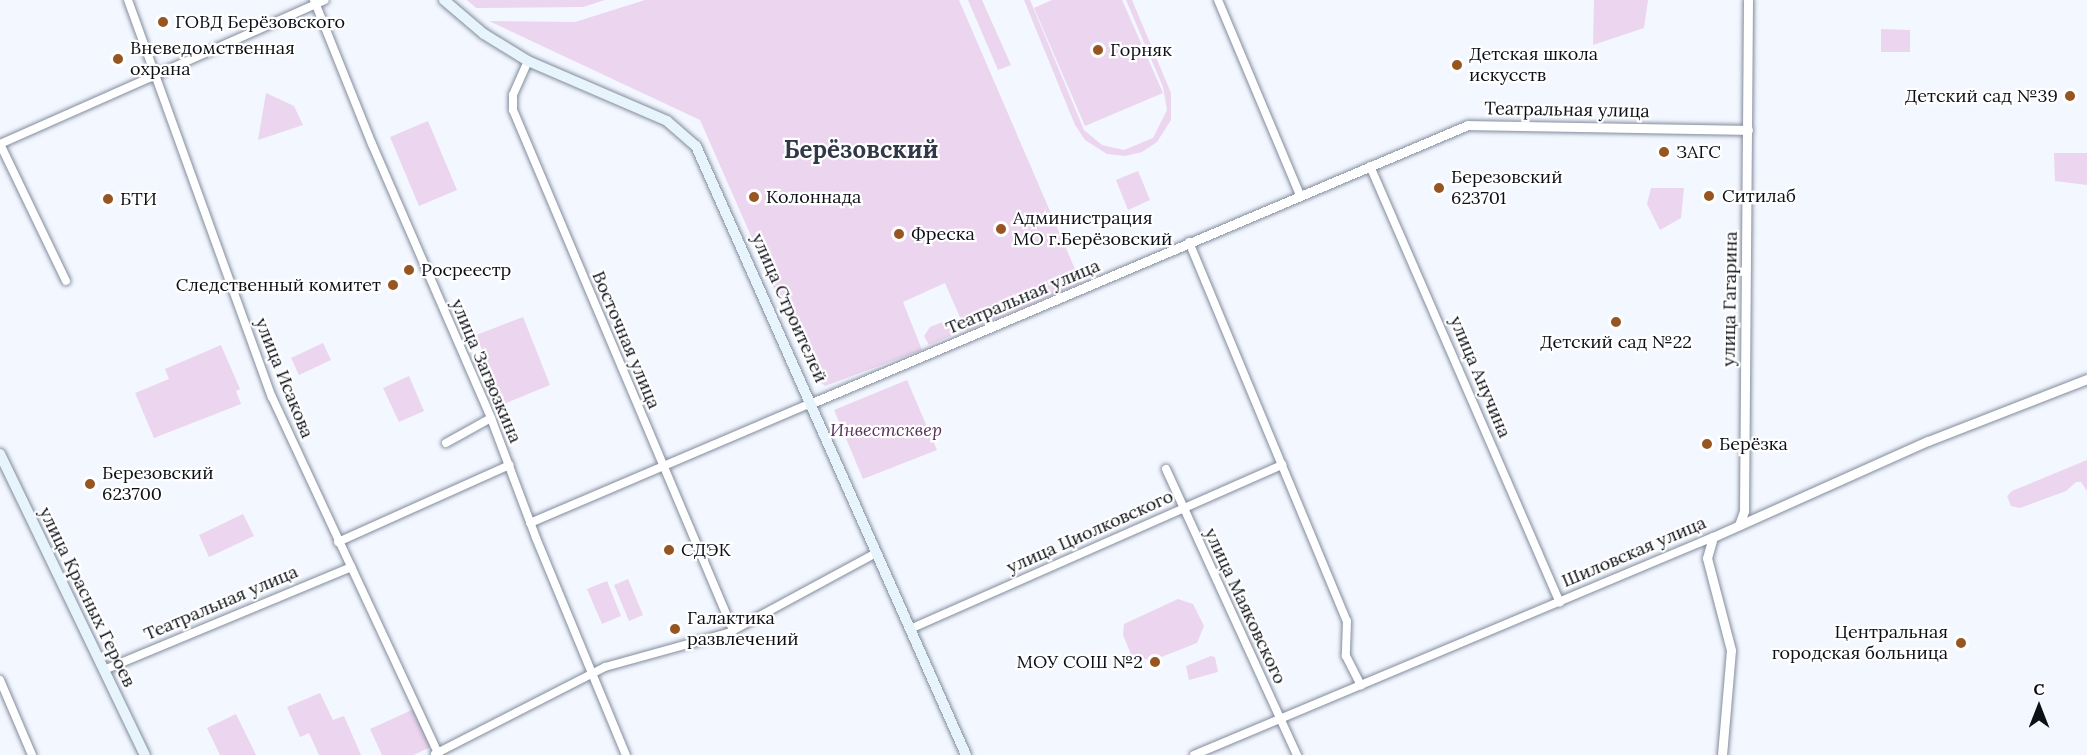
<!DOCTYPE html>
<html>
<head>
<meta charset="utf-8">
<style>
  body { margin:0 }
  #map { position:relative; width:2087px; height:755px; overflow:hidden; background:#f3f7ff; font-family:Lora,serif }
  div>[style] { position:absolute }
  .green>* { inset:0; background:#ecd5ee }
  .roads { filter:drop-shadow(0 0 2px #828c9d) drop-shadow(0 0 2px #828c9d) }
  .minor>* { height:8px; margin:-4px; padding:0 4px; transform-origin:4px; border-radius:4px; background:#fff }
  .tertiary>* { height:9px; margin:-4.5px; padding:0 4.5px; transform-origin:4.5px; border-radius:4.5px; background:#fff }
  .secondary>* { height:10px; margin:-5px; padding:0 5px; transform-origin:5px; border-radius:5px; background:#e7f4fc }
  .dots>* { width:16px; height:16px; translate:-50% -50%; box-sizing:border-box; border:3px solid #fff; border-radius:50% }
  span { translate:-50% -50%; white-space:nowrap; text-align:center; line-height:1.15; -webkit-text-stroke:4.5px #fff; paint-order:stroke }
  .poi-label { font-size:18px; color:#0c0f16 }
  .left { translate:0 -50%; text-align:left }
  .right { translate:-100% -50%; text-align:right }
  .street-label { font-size:18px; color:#0c0f16 }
  .park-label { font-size:18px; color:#5a335e; font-style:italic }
  .district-label { font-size:24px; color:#313948; font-weight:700 }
  .north { position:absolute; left:2009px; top:677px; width:60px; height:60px; -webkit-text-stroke:4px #fff; paint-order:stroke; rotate:0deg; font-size:16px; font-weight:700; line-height:24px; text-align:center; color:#0c0f16 }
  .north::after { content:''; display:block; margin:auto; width:21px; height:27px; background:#0c0f16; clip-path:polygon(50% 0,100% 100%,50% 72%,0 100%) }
</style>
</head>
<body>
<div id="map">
  <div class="green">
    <div style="clip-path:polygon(467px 0,605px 0,583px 7px,476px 8px)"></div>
    <div style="clip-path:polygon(645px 0,959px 0,1081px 283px,966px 331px,945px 283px,903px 302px,922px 350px,825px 386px,812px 375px,700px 120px,489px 21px,575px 22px)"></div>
    <div style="clip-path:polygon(968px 0,982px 0,1011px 65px,998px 70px)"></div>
    <div style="clip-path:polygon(1024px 0,1030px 0,1084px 130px,1102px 145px,1124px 150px,1153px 138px,1167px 110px,1163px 87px,1126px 0,1132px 0,1171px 93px,1171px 120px,1157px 142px,1142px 152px,1125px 156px,1107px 154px,1085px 140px,1075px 125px)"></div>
    <div style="clip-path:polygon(1052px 0,1122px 0,1163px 93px,1085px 126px,1034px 8px)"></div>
    <div style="clip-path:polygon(1594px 0,1648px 0,1644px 28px,1593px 45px)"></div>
    <div style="clip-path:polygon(1881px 29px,1910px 30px,1910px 52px,1881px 52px)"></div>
    <div style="clip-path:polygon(266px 93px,294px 106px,303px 125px,258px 140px)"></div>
    <div style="clip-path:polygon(428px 121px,457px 190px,419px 206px,390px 137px)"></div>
    <div style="clip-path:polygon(2054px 153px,2087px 153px,2087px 185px,2055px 181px)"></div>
    <div style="clip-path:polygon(1138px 171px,1150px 200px,1128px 210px,1116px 180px)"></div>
    <div style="clip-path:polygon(1651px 188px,1684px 188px,1681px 218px,1660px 230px,1647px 204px)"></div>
    <div style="clip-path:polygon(523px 317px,550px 385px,504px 404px,476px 335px)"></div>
    <div style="clip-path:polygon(945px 321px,954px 323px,958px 333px,929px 345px,924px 336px,930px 327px)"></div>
    <div style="clip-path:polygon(323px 343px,331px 360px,299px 375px,291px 358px)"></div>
    <div style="clip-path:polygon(221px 345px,240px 389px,236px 391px,241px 404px,154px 438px,135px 393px,169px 379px,165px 369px)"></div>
    <div style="clip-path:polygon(409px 376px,424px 411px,399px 422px,383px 388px)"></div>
    <div style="clip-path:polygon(907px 380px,937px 450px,863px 479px,834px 410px)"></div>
    <div style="clip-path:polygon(2087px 460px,2087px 491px,2081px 482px,2076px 482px,2066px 491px,2020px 508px,2011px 506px,2007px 496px,2012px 491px)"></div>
    <div style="clip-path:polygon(243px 514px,254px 536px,209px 557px,199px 535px)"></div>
    <div style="clip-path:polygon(628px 579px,643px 615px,629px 621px,614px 585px)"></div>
    <div style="clip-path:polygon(607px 581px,621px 616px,602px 624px,587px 589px)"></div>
    <div style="clip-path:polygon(1178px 599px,1193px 604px,1204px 626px,1197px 643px,1151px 661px,1131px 654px,1123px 635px,1124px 624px)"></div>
    <div style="clip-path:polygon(1211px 656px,1215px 657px,1218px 672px,1189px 680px,1186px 666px)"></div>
    <div style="clip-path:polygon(320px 693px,333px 720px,344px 716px,361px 755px,319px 755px,309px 733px,300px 737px,287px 707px)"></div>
    <div style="clip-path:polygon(414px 709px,431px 747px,413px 755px,382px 755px,370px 729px)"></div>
    <div style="clip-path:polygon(236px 714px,256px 755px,220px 755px,207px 728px)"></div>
  </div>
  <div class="roads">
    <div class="minor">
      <div style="left:128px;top:0;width:422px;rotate:70.1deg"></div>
      <div style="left:272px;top:397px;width:395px;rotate:65deg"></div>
      <div style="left:314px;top:0;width:155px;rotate:68.1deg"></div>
      <div style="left:372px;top:144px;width:299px;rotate:66.5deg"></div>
      <div style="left:491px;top:418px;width:128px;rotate:69.4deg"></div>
      <div style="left:536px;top:538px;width:235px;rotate:67.5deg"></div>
      <div style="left:1218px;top:0;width:212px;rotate:67.2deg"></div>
      <div style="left:528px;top:61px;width:37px;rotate:114deg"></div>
      <div style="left:513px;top:95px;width:15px;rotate:90deg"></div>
      <div style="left:513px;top:110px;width:565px;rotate:67.07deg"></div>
      <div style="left:1370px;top:166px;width:476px;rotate:66.5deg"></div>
      <div style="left:1189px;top:242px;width:411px;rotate:67.4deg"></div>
      <div style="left:1347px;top:621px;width:35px;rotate:92deg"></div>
      <div style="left:1346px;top:656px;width:33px;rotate:63deg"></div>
      <div style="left:66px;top:281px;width:152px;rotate:-115.7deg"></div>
      <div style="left:0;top:144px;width:355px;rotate:-23.9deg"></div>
      <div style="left:446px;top:443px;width:51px;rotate:-29.1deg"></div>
      <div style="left:1166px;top:469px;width:315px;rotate:65.4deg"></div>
      <div style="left:530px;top:523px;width:306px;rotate:-23.1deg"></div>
      <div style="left:338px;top:542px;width:188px;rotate:-24.2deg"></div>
      <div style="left:910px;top:629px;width:407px;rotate:-23.8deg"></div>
      <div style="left:104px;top:670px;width:268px;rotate:-22.6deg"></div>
      <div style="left:0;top:680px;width:82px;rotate:66.9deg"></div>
      <div style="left:435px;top:754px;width:191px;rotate:-27.1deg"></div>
      <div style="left:605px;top:667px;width:128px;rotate:-15.5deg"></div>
      <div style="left:728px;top:633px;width:168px;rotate:-28.4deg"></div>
      <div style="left:1194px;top:755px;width:563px;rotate:-22.78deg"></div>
    </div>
    <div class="tertiary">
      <div style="left:812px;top:403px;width:712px;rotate:-22.97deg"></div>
      <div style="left:1468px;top:125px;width:280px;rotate:1deg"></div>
      <div style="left:1739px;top:525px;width:15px;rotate:-70deg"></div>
      <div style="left:1744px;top:511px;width:511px;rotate:-89.55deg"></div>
      <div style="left:1722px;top:755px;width:105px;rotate:-85.1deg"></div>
      <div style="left:1731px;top:650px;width:95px;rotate:-104.6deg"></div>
      <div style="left:1707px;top:558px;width:22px;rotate:-74deg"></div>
      <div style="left:1713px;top:537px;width:235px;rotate:-24.1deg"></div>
      <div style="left:1928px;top:441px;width:171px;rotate:-21.3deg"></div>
    </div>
    <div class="secondary">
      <div style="left:444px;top:0;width:52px;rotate:40.4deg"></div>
      <div style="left:484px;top:34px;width:52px;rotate:31.5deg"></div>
      <div style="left:528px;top:61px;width:151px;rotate:23.3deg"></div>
      <div style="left:667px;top:121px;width:38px;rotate:41deg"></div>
      <div style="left:696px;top:146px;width:666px;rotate:66.09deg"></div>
      <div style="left:0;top:454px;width:334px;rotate:64.3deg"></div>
    </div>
  </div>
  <div class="dots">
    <div style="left:163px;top:22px;background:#965521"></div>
    <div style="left:1098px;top:50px;background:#965521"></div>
    <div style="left:118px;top:59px;background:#965521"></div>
    <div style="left:1457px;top:65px;background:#965521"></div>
    <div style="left:2070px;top:96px;background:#965521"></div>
    <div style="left:1664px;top:152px;background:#965521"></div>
    <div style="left:1439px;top:188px;background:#965521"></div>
    <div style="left:1709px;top:196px;background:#965521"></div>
    <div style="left:754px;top:197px;background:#965521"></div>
    <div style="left:108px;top:199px;background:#965521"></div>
    <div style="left:1001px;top:229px;background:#965521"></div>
    <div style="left:899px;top:234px;background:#965521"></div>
    <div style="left:409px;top:270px;background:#965521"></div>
    <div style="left:393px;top:285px;background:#965521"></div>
    <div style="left:1616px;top:322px;background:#965521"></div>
    <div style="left:1707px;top:444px;background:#965521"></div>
    <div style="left:90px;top:484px;background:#965521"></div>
    <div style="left:669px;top:550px;background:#965521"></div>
    <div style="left:675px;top:629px;background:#965521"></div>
    <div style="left:1961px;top:643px;background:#965521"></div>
    <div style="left:1155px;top:662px;background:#965521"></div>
  </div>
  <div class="poi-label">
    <span class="left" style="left:175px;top:22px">ГОВД Берёзовского</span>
    <span class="left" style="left:130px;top:59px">Вневедомственная<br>охрана</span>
    <span class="left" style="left:1110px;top:50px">Горняк</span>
    <span class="left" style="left:1469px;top:65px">Детская школа<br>искусств</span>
    <span class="right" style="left:2058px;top:96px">Детский сад №39</span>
    <span class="left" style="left:1676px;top:152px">ЗАГС</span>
    <span class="left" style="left:1451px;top:188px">Березовский<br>623701</span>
    <span class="left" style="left:1722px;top:196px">Ситилаб</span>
    <span class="left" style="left:766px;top:197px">Колоннада</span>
    <span class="left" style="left:120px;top:199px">БТИ</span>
    <span class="left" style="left:1013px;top:229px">Администрация<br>МО г.Берёзовский</span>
    <span class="left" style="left:911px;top:234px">Фреска</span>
    <span class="left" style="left:421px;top:270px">Росреестр</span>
    <span class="right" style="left:381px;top:285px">Следственный комитет</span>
    <span style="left:1616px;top:342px">Детский сад №22</span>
    <span class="left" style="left:1719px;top:444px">Берёзка</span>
    <span class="left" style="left:102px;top:484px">Березовский<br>623700</span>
    <span class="left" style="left:681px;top:550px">СДЭК</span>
    <span class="left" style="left:687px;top:629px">Галактика<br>развлечений</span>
    <span class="right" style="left:1948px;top:643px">Центральная<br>городская больница</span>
    <span class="right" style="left:1143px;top:662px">МОУ СОШ №2</span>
  </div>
  <div class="street-label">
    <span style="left:1567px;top:110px;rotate:1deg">Театральная улица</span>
    <span style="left:1023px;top:297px;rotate:-23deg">Театральная улица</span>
    <span style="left:1730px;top:299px;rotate:-89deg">улица Гагарина</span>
    <span style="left:789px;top:308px;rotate:66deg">улица Строителей</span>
    <span style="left:626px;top:340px;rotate:67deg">Восточная улица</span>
    <span style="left:486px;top:371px;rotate:67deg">улица Загвозкина</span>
    <span style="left:1480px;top:377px;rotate:67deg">улица Анучина</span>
    <span style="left:284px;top:378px;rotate:68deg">улица Исакова</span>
    <span style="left:1090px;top:532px;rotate:-24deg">улица Циолковского</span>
    <span style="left:1634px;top:552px;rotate:-23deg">Шиловская улица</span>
    <span style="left:87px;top:597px;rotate:64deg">улица Красных Героев</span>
    <span style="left:221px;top:603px;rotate:-23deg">Театральная улица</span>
    <span style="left:1245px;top:606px;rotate:65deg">улица Маяковского</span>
  </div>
  <div class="park-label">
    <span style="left:886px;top:430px">Инвестсквер</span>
  </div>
  <div class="district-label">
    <span style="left:861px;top:150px">Берёзовский</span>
  </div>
  <div class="north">С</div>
</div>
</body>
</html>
